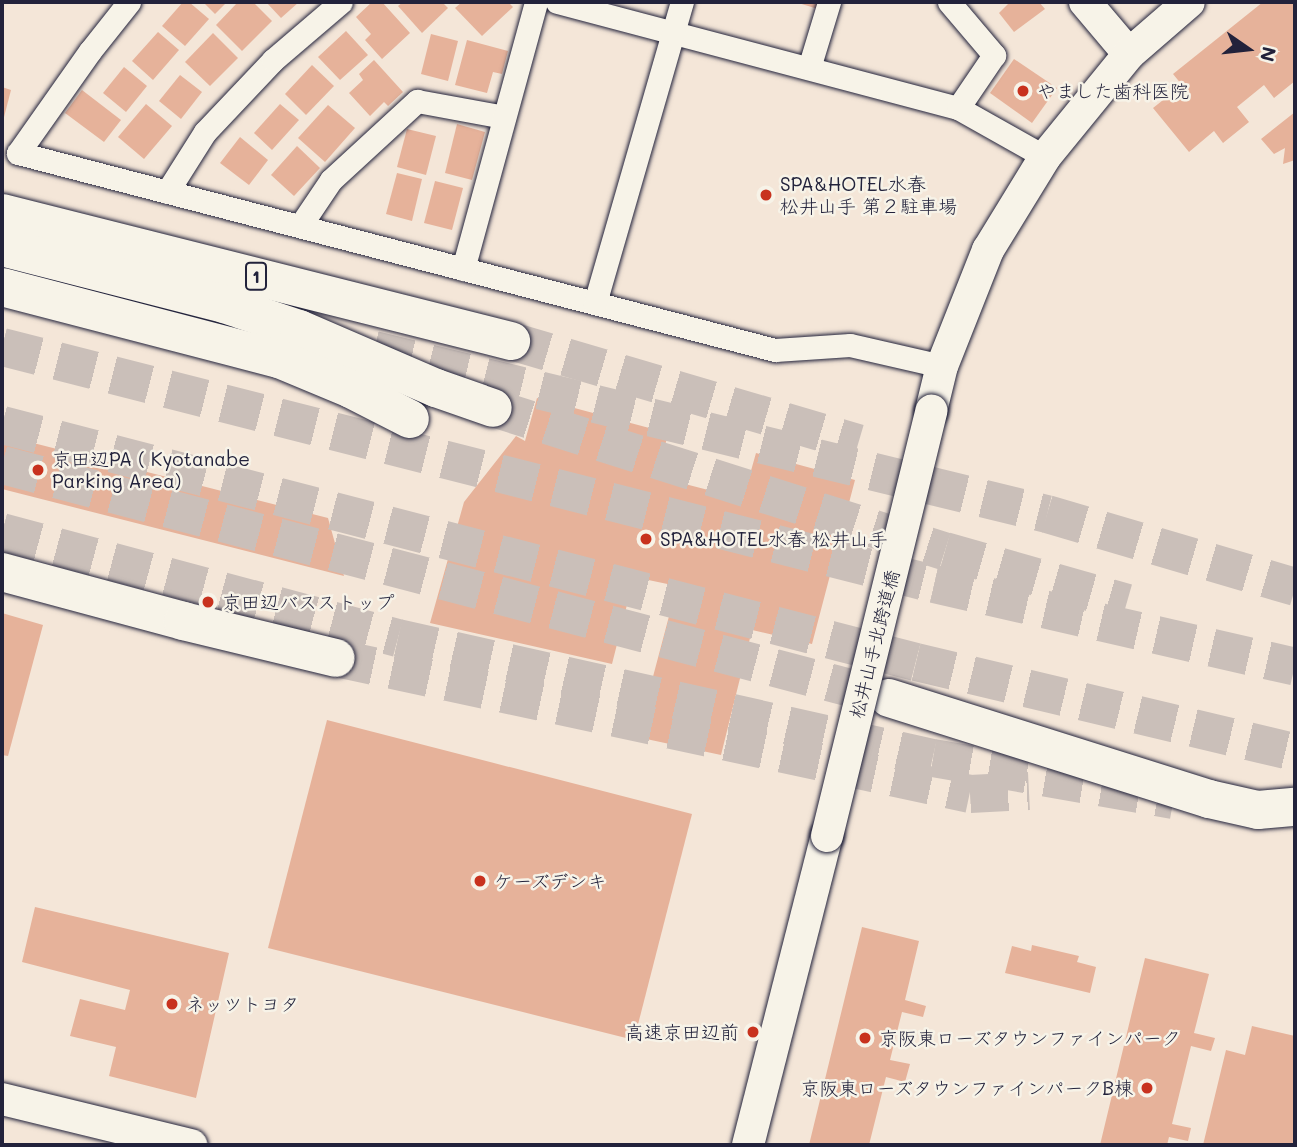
<!DOCTYPE html>
<html>
<head>
<meta charset="utf-8">
<style>
  body { margin:0 }
  #map { position:relative; width:1297px; height:1147px; overflow:hidden; background:#f4e6d8; font-family:Mali,"Klee One",sans-serif }
  div>[style] { position:absolute }
  .building>* { inset:0; background:#e6b29a }
  .highway-tunnel>* { height:38px; margin-top:-19px; transform-origin:0; background:repeating-linear-gradient(90deg,#cabfb9 0 38px,transparent 0 57px) }
  .roads { filter:drop-shadow(0 0 2px #22223b) drop-shadow(0 0 2px #22223b) }
  .street>* { height:23px; margin:-11.5px; padding:0 11.5px; transform-origin:11.5px; border-radius:11.5px; background:#f7f3e8 }
  .secondary>* { height:32px; margin:-16px; padding:0 16px; transform-origin:16px; border-radius:16px; background:#f7f3e8 }
  .highway>* { height:38px; margin:-19px; padding:0 19px; transform-origin:19px; border-radius:19px; background:#f7f3e8 }
  .bridges { filter:drop-shadow(0 0 2px #22223b) drop-shadow(0 0 2px #22223b) }
  .secondary-bridge>* { height:32px; margin:-16px; padding:0 16px; transform-origin:16px; border-radius:16px; background:#f7f3e8 }
  .dots>* { width:19px; height:19px; translate:-50% -50%; box-sizing:border-box; border:4px solid #f7f3e8; border-radius:50% }
  span { translate:-50% -50%; white-space:nowrap; text-align:center; line-height:1.15; -webkit-text-stroke:5px #f7f3e8; paint-order:stroke }
  .shield-label span { padding:2px 5px; background:#f7f3e8; border:2px solid; border-radius:5px; -webkit-text-stroke-width:0 }
  .shield-label { font-size:18px; color:#22223b; font-weight:700 }
  .poi-label { font-size:19px; color:#22223b }
  .left { translate:0 -50%; text-align:left }
  .right { translate:-100% -50%; text-align:right }
  .street-label { font-size:19px; color:#22223b }
  .frame { position:absolute; inset:0; border:4px solid #22223b; pointer-events:none }
  .north { position:absolute; left:1213px; top:14px; width:70px; height:70px; -webkit-text-stroke:5px #f7f3e8; paint-order:stroke; rotate:104deg; font-size:19px; font-weight:700; line-height:28px; text-align:center; color:#22223b }
  .north::after { content:''; display:block; margin:auto; width:24px; height:32px; background:#22223b; clip-path:polygon(50% 0,100% 100%,50% 72%,0 100%) }
</style>
</head>
<body>
<div id="map">
  <div class="building">
    <div style="clip-path:polygon(183px 2px,189px 2px,209px 19px,185px 46px,162px 26px)"></div>
    <div style="clip-path:polygon(203px 2px,227px 2px,215px 14px)"></div>
    <div style="clip-path:polygon(238px 2px,253px 2px,272px 21px,242px 51px,216px 25px)"></div>
    <div style="clip-path:polygon(266px 2px,299px 2px,281px 18px)"></div>
    <div style="clip-path:polygon(372px 2px,382px 2px,410px 33px,382px 59px,365px 40px,371px 34px,356px 17px)"></div>
    <div style="clip-path:polygon(403px 2px,442px 2px,448px 8px,422px 33px,398px 6px)"></div>
    <div style="clip-path:polygon(462px 2px,508px 2px,513px 7px,482px 36px,455px 8px)"></div>
    <div style="clip-path:polygon(795px 2px,820px 2px,818px 9px)"></div>
    <div style="clip-path:polygon(1010px 2px,1039px 2px,1045px 9px,1014px 32px,999px 13px)"></div>
    <div style="clip-path:polygon(1263px 2px,1295px 2px,1295px 81px,1274px 98px,1264px 85px,1237px 107px,1249px 122px,1223px 143px,1214px 131px,1189px 152px,1153px 108px,1182px 85px,1173px 74px)"></div>
    <div style="clip-path:polygon(346px 31px,368px 55px,340px 80px,318px 57px)"></div>
    <div style="clip-path:polygon(158px 32px,179px 50px,153px 80px,132px 61px)"></div>
    <div style="clip-path:polygon(213px 33px,238px 58px,210px 86px,185px 62px)"></div>
    <div style="clip-path:polygon(431px 34px,458px 41px,448px 81px,421px 74px)"></div>
    <div style="clip-path:polygon(467px 40px,508px 51px,502px 74px,493px 72px,487px 93px,455px 85px)"></div>
    <div style="clip-path:polygon(1014px 59px,1057px 88px,1032px 123px,990px 93px)"></div>
    <div style="clip-path:polygon(374px 60px,403px 92px,388px 106px,384px 102px,370px 116px,349px 93px,363px 80px,359px 74px)"></div>
    <div style="clip-path:polygon(312px 65px,334px 86px,306px 115px,285px 94px)"></div>
    <div style="clip-path:polygon(124px 67px,147px 86px,126px 112px,103px 93px)"></div>
    <div style="clip-path:polygon(180px 75px,202px 92px,181px 119px,159px 101px)"></div>
    <div style="clip-path:polygon(2px 87px,11px 90px,3px 121px,2px 121px)"></div>
    <div style="clip-path:polygon(82px 90px,121px 120px,104px 142px,65px 113px)"></div>
    <div style="clip-path:polygon(146px 104px,172px 126px,144px 159px,118px 137px)"></div>
    <div style="clip-path:polygon(280px 104px,299px 120px,272px 150px,254px 133px)"></div>
    <div style="clip-path:polygon(328px 105px,355px 128px,325px 162px,298px 138px)"></div>
    <div style="clip-path:polygon(1295px 112px,1295px 160px,1283px 164px,1285px 148px,1274px 154px,1261px 139px)"></div>
    <div style="clip-path:polygon(457px 124px,485px 132px,472px 180px,445px 173px)"></div>
    <div style="clip-path:polygon(407px 129px,436px 136px,426px 175px,397px 167px)"></div>
    <div style="clip-path:polygon(240px 137px,268px 160px,249px 185px,220px 163px)"></div>
    <div style="clip-path:polygon(297px 146px,320px 168px,294px 196px,271px 175px)"></div>
    <div style="clip-path:polygon(397px 173px,422px 179px,412px 221px,386px 214px)"></div>
    <div style="clip-path:polygon(435px 181px,463px 188px,452px 230px,424px 223px)"></div>
    <div style="clip-path:polygon(537px 398px,668px 433px,658px 477px,743px 499px,756px 453px,855px 480px,812px 644px,752px 630px,721px 755px,637px 737px,677px 586px,634px 577px,612px 664px,430px 623px,464px 502px,516px 436px,525px 441px)"></div>
    <div style="clip-path:polygon(2px 435px,328px 518px,344px 576px,2px 489px)"></div>
    <div style="clip-path:polygon(2px 613px,43px 625px,8px 756px,2px 755px)"></div>
    <div style="clip-path:polygon(327px 720px,692px 814px,634px 1040px,268px 948px)"></div>
    <div style="clip-path:polygon(35px 907px,229px 953px,196px 1098px,109px 1076px,116px 1047px,70px 1036px,80px 999px,125px 1010px,130px 990px,22px 962px)"></div>
    <div style="clip-path:polygon(862px 927px,919px 941px,905px 1000px,926px 1006px,923px 1017px,902px 1012px,890px 1060px,910px 1064px,905px 1082px,886px 1077px,869px 1145px,809px 1145px)"></div>
    <div style="clip-path:polygon(1032px 945px,1079px 956px,1077px 962px,1096px 967px,1090px 993px,1005px 973px,1012px 946px,1031px 951px)"></div>
    <div style="clip-path:polygon(1145px 958px,1209px 974px,1194px 1033px,1215px 1038px,1211px 1051px,1191px 1046px,1172px 1124px,1191px 1128px,1188px 1141px,1169px 1137px,1167px 1145px,1100px 1145px)"></div>
    <div style="clip-path:polygon(1252px 1026px,1295px 1036px,1295px 1145px,1203px 1145px,1226px 1050px,1245px 1055px)"></div>
  </div>
  <div class="highway-tunnel">
    <div style="left:511px;top:341px;width:362px;rotate:16.4deg"></div>
    <div style="left:2px;top:347px;width:962px;rotate:14.27deg"></div>
    <div style="left:934px;top:584px;width:370px;rotate:12.9deg"></div>
    <div style="left:374px;top:350px;width:693px;rotate:13.7deg"></div>
    <div style="left:1047px;top:514px;width:259px;rotate:16.4deg"></div>
    <div style="left:493px;top:408px;width:474px;rotate:17.6deg"></div>
    <div style="left:945px;top:551px;width:189px;rotate:15.9deg"></div>
    <div style="left:2px;top:425px;width:944px;rotate:14.54deg"></div>
    <div style="left:916px;top:662px;width:390px;rotate:13.4deg"></div>
    <div style="left:2px;top:465px;width:917px;rotate:14.72deg"></div>
    <div style="left:2px;top:532px;width:410px;rotate:15deg"></div>
    <div style="left:398px;top:638px;width:548px;rotate:12.64deg"></div>
    <div style="left:933px;top:758px;width:244px;rotate:9.9deg"></div>
    <div style="left:336px;top:658px;width:648px;rotate:12.11deg"></div>
    <div style="left:970px;top:794px;width:59px;rotate:-2.9deg"></div>
  </div>
  <div class="roads">
    <div class="street">
      <div style="left:129px;top:2px;width:63px;rotate:128.5deg"></div>
      <div style="left:90px;top:51px;width:125px;rotate:125.2deg"></div>
      <div style="left:18px;top:153px;width:782px;rotate:14.59deg"></div>
      <div style="left:775px;top:350px;width:75px;rotate:-3.8deg"></div>
      <div style="left:850px;top:345px;width:94px;rotate:12.9deg"></div>
      <div style="left:557px;top:2px;width:415px;rotate:14.8deg"></div>
      <div style="left:958px;top:108px;width:100px;rotate:29.4deg"></div>
      <div style="left:949px;top:2px;width:70px;rotate:49.7deg"></div>
      <div style="left:994px;top:55px;width:64px;rotate:124.2deg"></div>
      <div style="left:809px;top:68px;width:69px;rotate:-73.1deg"></div>
      <div style="left:167px;top:192px;width:71px;rotate:-57.7deg"></div>
      <div style="left:205px;top:132px;width:99px;rotate:-46.6deg"></div>
      <div style="left:273px;top:60px;width:89px;rotate:-40.5deg"></div>
      <div style="left:300px;top:226px;width:55px;rotate:-56deg"></div>
      <div style="left:331px;top:180px;width:117px;rotate:-42.6deg"></div>
      <div style="left:417px;top:101px;width:88px;rotate:10.4deg"></div>
      <div style="left:463px;top:269px;width:277px;rotate:-74.7deg"></div>
      <div style="left:595px;top:303px;width:313px;rotate:-73.9deg"></div>
    </div>
    <div class="secondary">
      <div style="left:1085px;top:2px;width:68px;rotate:49.8deg"></div>
      <div style="left:931px;top:411px;width:46px;rotate:-76.3deg"></div>
      <div style="left:942px;top:366px;width:125px;rotate:-68.4deg"></div>
      <div style="left:988px;top:250px;width:109px;rotate:-58.5deg"></div>
      <div style="left:1045px;top:157px;width:133px;rotate:-50.8deg"></div>
      <div style="left:1129px;top:54px;width:79px;rotate:-40.9deg"></div>
      <div style="left:2px;top:1099px;width:195px;rotate:13.7deg"></div>
      <div style="left:748px;top:1145px;width:319px;rotate:-75.7deg"></div>
    </div>
    <div class="highway">
      <div style="left:2px;top:213px;width:525px;rotate:14.12deg"></div>
      <div style="left:2px;top:247px;width:229px;rotate:14.4deg"></div>
      <div style="left:224px;top:304px;width:79px;rotate:18.4deg"></div>
      <div style="left:299px;top:329px;width:149px;rotate:23.3deg"></div>
      <div style="left:436px;top:388px;width:60px;rotate:19.3deg"></div>
      <div style="left:2px;top:287px;width:286px;rotate:14.6deg"></div>
      <div style="left:279px;top:359px;width:78px;rotate:22.6deg"></div>
      <div style="left:351px;top:389px;width:66px;rotate:27deg"></div>
      <div style="left:2px;top:572px;width:188px;rotate:15.1deg"></div>
      <div style="left:183px;top:621px;width:157px;rotate:13.6deg"></div>
      <div style="left:889px;top:698px;width:336px;rotate:17.5deg"></div>
      <div style="left:1209px;top:799px;width:50px;rotate:12.7deg"></div>
      <div style="left:1258px;top:810px;width:37px;rotate:-5deg"></div>
    </div>
  </div>
  <div class="bridges">
    <div class="secondary-bridge">
      <div style="left:827px;top:836px;width:438px;rotate:-76.2deg"></div>
    </div>
  </div>
  <div class="dots">
    <div style="left:1023px;top:91px;background:#c8321e"></div>
    <div style="left:766px;top:195px;background:#c8321e"></div>
    <div style="left:38px;top:470px;background:#c8321e"></div>
    <div style="left:646px;top:539px;background:#c8321e"></div>
    <div style="left:208px;top:602px;background:#c8321e"></div>
    <div style="left:480px;top:881px;background:#c8321e"></div>
    <div style="left:172px;top:1004px;background:#c8321e"></div>
    <div style="left:753px;top:1032px;background:#c8321e"></div>
    <div style="left:865px;top:1038px;background:#c8321e"></div>
    <div style="left:1147px;top:1088px;background:#c8321e"></div>
  </div>
  <div class="shield-label">
    <span style="left:256px;top:276px">1</span>
  </div>
  <div class="poi-label">
    <span class="left" style="left:1037px;top:91px">やました歯科医院</span>
    <span class="left" style="left:780px;top:195px">SPA&amp;HOTEL水春<br>松井山手 第２駐車場</span>
    <span class="left" style="left:52px;top:470px">京田辺PA ( Kyotanabe<br>Parking Area)</span>
    <span class="left" style="left:660px;top:539px">SPA&amp;HOTEL水春 松井山手</span>
    <span class="left" style="left:222px;top:602px">京田辺バスストップ</span>
    <span class="left" style="left:494px;top:881px">ケーズデンキ</span>
    <span class="left" style="left:186px;top:1004px">ネッツトヨタ</span>
    <span class="right" style="left:739px;top:1032px">高速京田辺前</span>
    <span class="left" style="left:879px;top:1038px">京阪東ローズタウンファインパーク</span>
    <span class="right" style="left:1133px;top:1088px">京阪東ローズタウンファインパークB棟</span>
  </div>
  <div class="street-label">
    <span style="left:874px;top:644px;rotate:-76deg">松井山手北跨道橋</span>
  </div>
  <div class="frame"></div>
  <div class="north">N</div>
</div>
</body>
</html>
